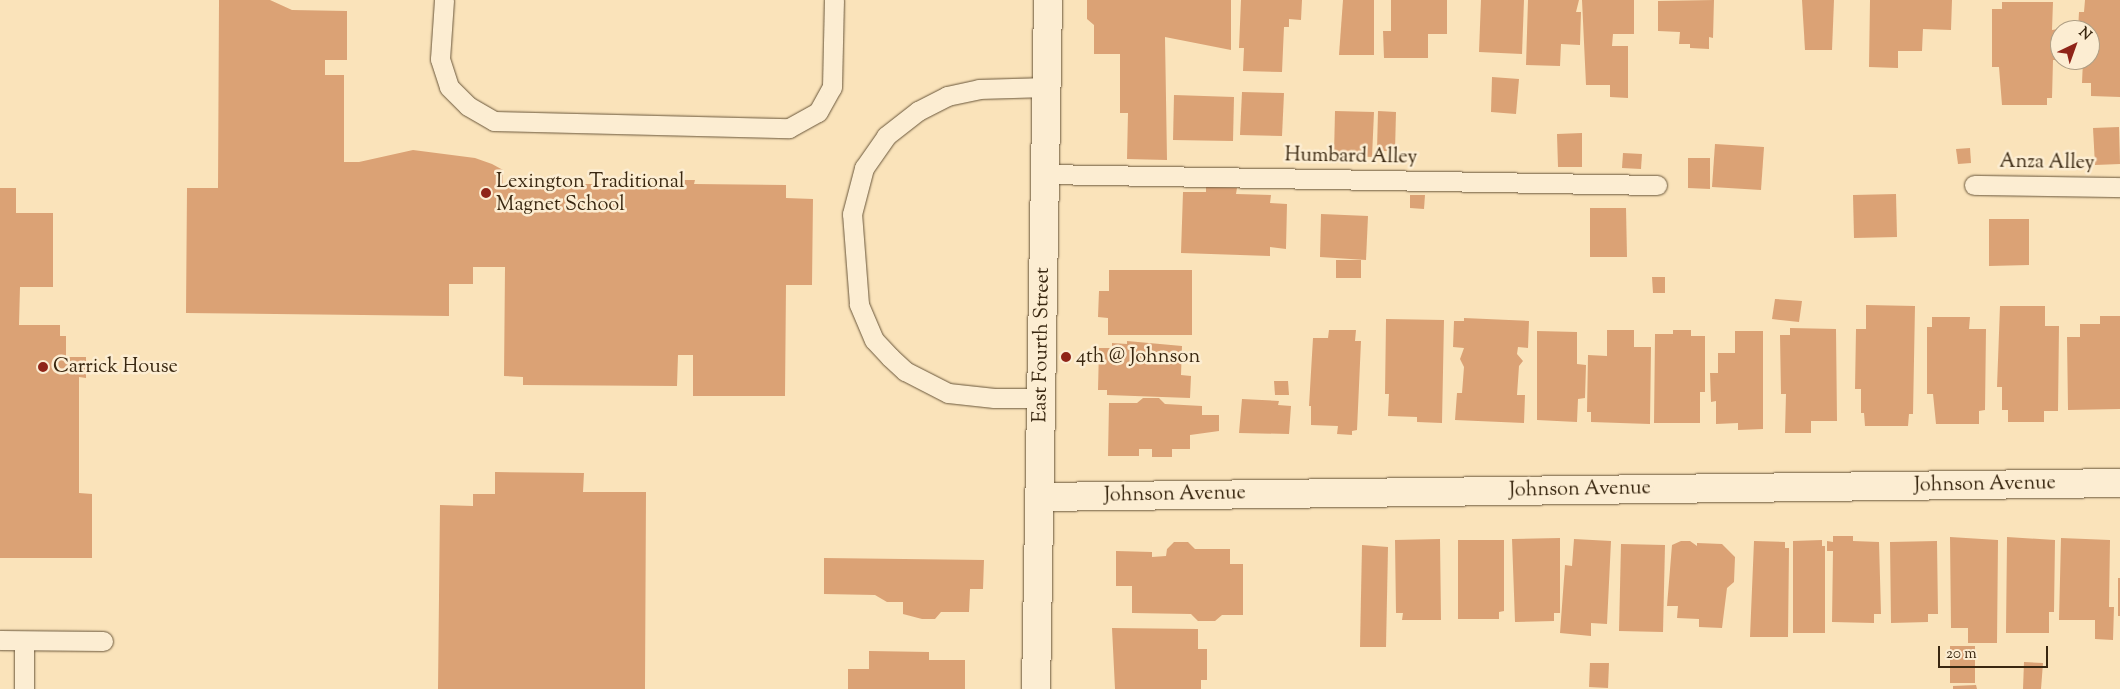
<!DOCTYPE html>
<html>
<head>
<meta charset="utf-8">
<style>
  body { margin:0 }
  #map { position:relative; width:2120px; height:689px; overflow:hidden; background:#fae3ba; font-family:"Sorts Mill Goudy",serif }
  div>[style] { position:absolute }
  .building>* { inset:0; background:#dba275 }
  .roads { filter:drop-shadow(0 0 1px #69563a) drop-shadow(0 0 1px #69563a) }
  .lane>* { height:19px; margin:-9.5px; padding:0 9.5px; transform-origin:9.5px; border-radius:9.5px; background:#fcedd2 }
  .street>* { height:28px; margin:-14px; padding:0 14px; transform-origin:14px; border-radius:14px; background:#fcedd2 }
  .secondary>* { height:28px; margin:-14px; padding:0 14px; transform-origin:14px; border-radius:14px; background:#fcedd2 }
  .dots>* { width:14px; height:14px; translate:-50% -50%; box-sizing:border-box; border:2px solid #fcedd2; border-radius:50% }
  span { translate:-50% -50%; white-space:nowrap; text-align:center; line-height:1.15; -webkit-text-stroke:5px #fcedd2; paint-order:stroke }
  .street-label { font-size:20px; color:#392710 }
  .poi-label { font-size:20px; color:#392710 }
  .left { translate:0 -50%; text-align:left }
  .north { position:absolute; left:2050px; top:20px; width:50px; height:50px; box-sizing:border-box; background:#fcedd2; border:1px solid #ae9e84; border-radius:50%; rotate:42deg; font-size:14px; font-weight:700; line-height:20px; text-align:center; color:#392710 }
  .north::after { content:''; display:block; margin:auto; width:18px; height:22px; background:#8f2418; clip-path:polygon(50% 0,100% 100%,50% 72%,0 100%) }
  .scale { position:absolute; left:1938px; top:646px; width:110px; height:22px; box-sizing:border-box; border:2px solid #392710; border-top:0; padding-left:6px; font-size:15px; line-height:18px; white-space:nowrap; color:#392710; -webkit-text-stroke:4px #fcedd2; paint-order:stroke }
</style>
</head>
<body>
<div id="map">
  <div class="building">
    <div style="clip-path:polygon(219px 0,270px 0,292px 10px,347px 11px,347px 60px,325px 60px,325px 75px,344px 75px,344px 162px,359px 162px,413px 150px,475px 158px,492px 164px,503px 170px,503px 184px,657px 184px,657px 180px,695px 180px,694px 184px,786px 185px,786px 198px,813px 199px,812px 285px,786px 285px,785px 396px,693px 396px,693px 355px,678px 355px,677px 386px,523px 385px,523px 377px,504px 376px,505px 267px,473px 267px,473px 284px,449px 284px,449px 316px,186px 313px,187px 188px,218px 188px)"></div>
    <div style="clip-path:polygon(1087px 0,1231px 0,1231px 50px,1165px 37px,1167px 160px,1127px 159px,1128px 113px,1120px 113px,1120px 54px,1094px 54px,1094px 25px,1087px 19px)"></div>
    <div style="clip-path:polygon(1241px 0,1302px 0,1301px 20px,1289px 19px,1289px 27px,1284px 27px,1282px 72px,1243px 71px,1244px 48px,1239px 48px)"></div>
    <div style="clip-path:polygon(1343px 0,1374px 0,1374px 55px,1339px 55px)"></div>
    <div style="clip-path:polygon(1391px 0,1447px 0,1447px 34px,1428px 34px,1428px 58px,1384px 58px,1383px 31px,1391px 31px)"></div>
    <div style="clip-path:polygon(1481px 0,1524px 0,1522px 54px,1479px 52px)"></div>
    <div style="clip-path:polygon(1528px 0,1579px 0,1576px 12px,1581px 12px,1580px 45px,1561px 44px,1560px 66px,1526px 65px)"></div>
    <div style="clip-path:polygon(1582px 0,1634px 0,1634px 34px,1613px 34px,1612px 46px,1628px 46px,1628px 98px,1610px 97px,1610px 85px,1586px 85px)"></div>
    <div style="clip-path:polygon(1714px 0,1713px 38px,1709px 37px,1709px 49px,1690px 48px,1690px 44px,1679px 44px,1680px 32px,1658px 31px,1658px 1px)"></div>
    <div style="clip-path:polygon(1802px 0,1834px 0,1832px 50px,1805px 50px)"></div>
    <div style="clip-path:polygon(1870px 0,1952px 0,1951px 30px,1923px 29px,1922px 51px,1898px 51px,1898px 68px,1869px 67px)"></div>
    <div style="clip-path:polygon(2085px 0,2120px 0,2120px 97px,2091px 96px,2091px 83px,2082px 83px,2083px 60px,2090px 60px,2090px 30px,2078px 30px,2079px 12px,2084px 12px)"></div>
    <div style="clip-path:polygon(2002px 2px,2053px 2px,2052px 30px,2058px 29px,2058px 60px,2053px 60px,2052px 98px,2047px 98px,2047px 105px,2002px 105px,1999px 67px,1992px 67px,1992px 9px,2002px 9px)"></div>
    <div style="clip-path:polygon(1492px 77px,1519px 79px,1516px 114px,1491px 112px)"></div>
    <div style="clip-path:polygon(1242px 92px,1284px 93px,1282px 136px,1240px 135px)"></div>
    <div style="clip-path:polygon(1174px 95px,1234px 97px,1233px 141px,1173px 140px)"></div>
    <div style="clip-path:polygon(1335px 111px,1374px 112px,1372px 157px,1334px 155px)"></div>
    <div style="clip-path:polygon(1378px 111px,1396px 112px,1395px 151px,1377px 151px)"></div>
    <div style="clip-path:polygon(2119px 127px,2120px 164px,2095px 165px,2093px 128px)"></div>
    <div style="clip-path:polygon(1582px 133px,1582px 167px,1558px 167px,1557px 134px)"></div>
    <div style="clip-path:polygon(1715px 144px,1764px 147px,1761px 190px,1712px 187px)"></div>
    <div style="clip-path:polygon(1970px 148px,1971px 163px,1958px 164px,1956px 149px)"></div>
    <div style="clip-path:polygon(1623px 153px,1642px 154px,1641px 169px,1622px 168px)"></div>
    <div style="clip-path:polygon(1688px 158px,1710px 158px,1710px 189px,1688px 188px)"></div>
    <div style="clip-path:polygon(1206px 187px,1237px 188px,1236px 194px,1271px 195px,1270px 203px,1287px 204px,1286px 249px,1270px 247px,1270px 256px,1181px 253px,1183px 192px,1206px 192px)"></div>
    <div style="clip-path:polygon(0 188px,16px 188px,16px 213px,53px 213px,53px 287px,20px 287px,19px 325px,60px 325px,60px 336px,66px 336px,66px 357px,86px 357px,86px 378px,79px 377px,79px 493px,92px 494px,92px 558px,0 558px)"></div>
    <div style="clip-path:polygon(1896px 194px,1897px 237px,1854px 238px,1853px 195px)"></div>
    <div style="clip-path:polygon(1410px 195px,1425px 195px,1424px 209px,1410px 208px)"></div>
    <div style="clip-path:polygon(1590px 208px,1626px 208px,1627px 257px,1590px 257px)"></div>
    <div style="clip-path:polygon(1321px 214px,1368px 216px,1366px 260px,1320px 257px)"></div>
    <div style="clip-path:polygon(1989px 219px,2029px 219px,2029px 265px,1989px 266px)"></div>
    <div style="clip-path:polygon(1336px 260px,1361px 260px,1361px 278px,1336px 278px)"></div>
    <div style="clip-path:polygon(1109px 270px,1192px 270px,1192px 335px,1108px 335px,1108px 318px,1098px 317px,1099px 291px,1109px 291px)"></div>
    <div style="clip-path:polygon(1652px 277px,1665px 277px,1665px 293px,1653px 293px)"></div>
    <div style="clip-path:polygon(1775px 299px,1802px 301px,1799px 322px,1772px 319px)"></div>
    <div style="clip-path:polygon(1866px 305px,1915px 306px,1913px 414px,1909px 414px,1908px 426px,1865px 426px,1864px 413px,1861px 413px,1861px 389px,1855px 389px,1856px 329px,1866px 329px)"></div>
    <div style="clip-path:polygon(2000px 306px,2045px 306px,2045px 326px,2059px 326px,2058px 411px,2044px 411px,2044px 422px,2008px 422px,2008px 410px,2002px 410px,2002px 387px,1997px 387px)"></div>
    <div style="clip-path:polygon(2100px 316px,2120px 316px,2120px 409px,2068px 410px,2067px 337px,2080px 337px,2080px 324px,2100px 324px)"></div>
    <div style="clip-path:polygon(1932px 317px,1970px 317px,1969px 329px,1986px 329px,1985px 410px,1979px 411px,1979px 424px,1936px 424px,1933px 394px,1927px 394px,1927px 327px,1932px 327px)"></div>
    <div style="clip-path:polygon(1464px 318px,1529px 321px,1528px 348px,1518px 347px,1517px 354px,1523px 361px,1519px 366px,1517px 395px,1525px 395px,1524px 423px,1455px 420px,1457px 393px,1462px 393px,1464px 367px,1460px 359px,1464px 348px,1453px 347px,1454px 321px,1464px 321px)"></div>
    <div style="clip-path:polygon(1386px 319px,1444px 320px,1442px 423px,1417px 422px,1417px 417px,1388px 416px,1389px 394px,1385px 394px)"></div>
    <div style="clip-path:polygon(1790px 328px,1836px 329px,1837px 421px,1811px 421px,1811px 433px,1785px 433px,1786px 394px,1781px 394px,1780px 335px,1790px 335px)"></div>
    <div style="clip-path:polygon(1329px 330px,1356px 330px,1355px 341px,1361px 341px,1357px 430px,1352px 431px,1352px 435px,1337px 434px,1338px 426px,1311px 425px,1311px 406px,1309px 406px,1313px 338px,1328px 338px)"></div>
    <div style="clip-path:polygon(1607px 330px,1634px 330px,1634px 347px,1651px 347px,1650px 424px,1591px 422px,1591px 412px,1587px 412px,1588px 355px,1607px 356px)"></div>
    <div style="clip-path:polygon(1673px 330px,1691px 330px,1691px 336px,1705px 336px,1705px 392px,1700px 392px,1700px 423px,1654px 423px,1655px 334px,1673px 334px)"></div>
    <div style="clip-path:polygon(1537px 331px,1577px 332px,1577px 364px,1586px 365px,1585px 398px,1578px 399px,1577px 422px,1537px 420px)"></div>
    <div style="clip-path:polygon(1735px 331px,1763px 331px,1763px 429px,1738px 430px,1738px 423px,1716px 424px,1716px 401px,1711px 402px,1710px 373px,1718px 373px,1718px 353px,1735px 353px)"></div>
    <div style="clip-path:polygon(1127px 341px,1182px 346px,1181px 375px,1191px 376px,1190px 398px,1107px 395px,1107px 390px,1098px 390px,1099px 348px,1112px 348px,1112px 343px,1127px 344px)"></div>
    <div style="clip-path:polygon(1274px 381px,1288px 381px,1289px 395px,1275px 395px)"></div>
    <div style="clip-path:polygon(1143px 398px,1159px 398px,1165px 404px,1202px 406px,1202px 415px,1219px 415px,1219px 431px,1190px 435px,1190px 449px,1172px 449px,1172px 457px,1152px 457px,1152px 449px,1139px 449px,1139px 456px,1108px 456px,1109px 403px,1137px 403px)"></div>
    <div style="clip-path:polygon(1242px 399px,1279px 401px,1278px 405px,1291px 406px,1289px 434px,1239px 433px)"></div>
    <div style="clip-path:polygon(495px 472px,584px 473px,583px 492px,646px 492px,645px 689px,438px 689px,440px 505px,473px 506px,473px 494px,495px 494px)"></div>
    <div style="clip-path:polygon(1833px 536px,1853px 536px,1853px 541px,1879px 542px,1881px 614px,1874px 614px,1874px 623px,1832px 622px,1833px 551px,1827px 551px,1827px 541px,1833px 542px)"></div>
    <div style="clip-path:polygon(1950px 537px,1998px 540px,1997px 643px,1968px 643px,1968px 628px,1951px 628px)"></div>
    <div style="clip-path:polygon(2007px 537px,2055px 540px,2054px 612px,2049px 612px,2049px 633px,2006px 633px)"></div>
    <div style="clip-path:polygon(1560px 538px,1560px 613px,1554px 613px,1554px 621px,1515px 622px,1512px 539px)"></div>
    <div style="clip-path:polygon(2061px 538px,2110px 540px,2109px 607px,2114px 607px,2113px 640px,2095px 639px,2095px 620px,2059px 620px)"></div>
    <div style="clip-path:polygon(1440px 539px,1441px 620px,1402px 620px,1403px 613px,1396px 613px,1395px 540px)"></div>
    <div style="clip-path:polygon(1574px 539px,1611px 541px,1607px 624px,1591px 623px,1591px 636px,1560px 633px,1565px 565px,1572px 566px)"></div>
    <div style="clip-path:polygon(1458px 540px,1504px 540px,1504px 611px,1499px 612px,1499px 619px,1458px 619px)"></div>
    <div style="clip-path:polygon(1822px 540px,1822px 546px,1825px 546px,1825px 633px,1793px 633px,1793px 541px)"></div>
    <div style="clip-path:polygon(1681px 541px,1690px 541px,1697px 546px,1697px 543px,1722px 544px,1735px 557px,1734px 582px,1727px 588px,1722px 628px,1699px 627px,1699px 619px,1677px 618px,1678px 606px,1667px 606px,1672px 545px)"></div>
    <div style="clip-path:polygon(1754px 541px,1785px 542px,1785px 548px,1789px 548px,1788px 637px,1750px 637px)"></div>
    <div style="clip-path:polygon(1937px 541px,1938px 614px,1928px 614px,1928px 622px,1891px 623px,1890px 542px)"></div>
    <div style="clip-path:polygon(1174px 542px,1188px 542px,1195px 549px,1230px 549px,1230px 564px,1243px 564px,1243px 615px,1222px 615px,1215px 621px,1198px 621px,1191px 614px,1132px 613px,1132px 586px,1116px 586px,1116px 551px,1152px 552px,1152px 557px,1166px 556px,1167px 549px)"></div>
    <div style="clip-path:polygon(1621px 544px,1665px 545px,1663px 632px,1619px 631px)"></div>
    <div style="clip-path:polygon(1362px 545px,1388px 547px,1386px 647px,1360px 647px)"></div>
    <div style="clip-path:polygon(824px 558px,984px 560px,983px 589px,970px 589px,969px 612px,941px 612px,935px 619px,922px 619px,903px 614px,903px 602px,887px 602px,875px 595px,824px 594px)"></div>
    <div style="clip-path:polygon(2118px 578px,2120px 578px,2120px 616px,2118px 616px)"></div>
    <div style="clip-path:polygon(1112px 628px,1198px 629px,1198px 649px,1207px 649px,1207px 680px,1201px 680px,1201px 689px,1115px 689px)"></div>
    <div style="clip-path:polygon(1950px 646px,1975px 646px,1975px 683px,1950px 683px)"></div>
    <div style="clip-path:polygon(869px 651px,929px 652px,929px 660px,965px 660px,965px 689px,848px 689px,848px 669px,869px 669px)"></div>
    <div style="clip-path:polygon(2024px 662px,2043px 663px,2041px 689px,2023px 689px)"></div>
    <div style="clip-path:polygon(1590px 663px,1609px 663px,1608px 688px,1589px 687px)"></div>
    <div style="clip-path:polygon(1976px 685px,1977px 689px,1953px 689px,1953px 686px)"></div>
  </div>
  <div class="roads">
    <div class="lane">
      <div style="left:444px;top:0;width:59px;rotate:93.9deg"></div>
      <div style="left:440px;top:59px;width:29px;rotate:72deg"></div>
      <div style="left:449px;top:87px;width:27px;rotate:45deg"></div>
      <div style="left:468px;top:106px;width:30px;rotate:30deg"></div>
      <div style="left:494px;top:121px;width:295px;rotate:1.4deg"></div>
      <div style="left:789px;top:128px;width:33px;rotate:-29deg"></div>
      <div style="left:818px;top:112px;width:29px;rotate:-61deg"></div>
      <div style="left:832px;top:87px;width:87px;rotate:-88.7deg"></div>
      <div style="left:1044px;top:174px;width:613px;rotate:1.03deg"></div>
      <div style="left:1974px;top:185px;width:146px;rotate:0.8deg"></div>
      <div style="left:1041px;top:398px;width:47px;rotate:180deg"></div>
      <div style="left:994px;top:398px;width:46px;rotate:-173.8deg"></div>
      <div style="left:948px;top:393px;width:48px;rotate:-152.9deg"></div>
      <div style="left:905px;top:371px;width:21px;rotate:-137deg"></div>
      <div style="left:890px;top:357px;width:23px;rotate:-133deg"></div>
      <div style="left:874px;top:340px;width:39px;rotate:-113deg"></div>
      <div style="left:859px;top:304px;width:90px;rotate:-94.4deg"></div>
      <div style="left:852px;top:214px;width:48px;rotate:-75.4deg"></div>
      <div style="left:864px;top:168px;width:39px;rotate:-55deg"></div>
      <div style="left:886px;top:136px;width:41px;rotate:-38deg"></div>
      <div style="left:918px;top:111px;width:33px;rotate:-27deg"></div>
      <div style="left:947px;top:96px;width:33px;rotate:-12deg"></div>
      <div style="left:979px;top:89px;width:67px;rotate:-1.7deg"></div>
      <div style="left:0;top:640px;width:103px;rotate:0.6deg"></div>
      <div style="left:24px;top:689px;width:48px;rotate:-90deg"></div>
    </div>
    <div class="street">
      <div style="left:1039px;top:497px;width:1081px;rotate:-0.74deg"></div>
    </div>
    <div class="secondary">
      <div style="left:1036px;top:689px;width:689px;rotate:-89deg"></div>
    </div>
  </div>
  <div class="dots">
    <div style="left:486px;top:193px;background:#8f2418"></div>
    <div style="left:1066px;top:357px;background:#8f2418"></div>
    <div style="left:43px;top:367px;background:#8f2418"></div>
  </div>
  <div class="street-label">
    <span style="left:1351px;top:157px;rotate:1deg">Humbard Alley</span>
    <span style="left:2047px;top:163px;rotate:1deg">Anza Alley</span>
    <span style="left:1042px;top:345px;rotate:-89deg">East Fourth Street</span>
    <span style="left:1985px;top:485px;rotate:-1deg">Johnson Avenue</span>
    <span style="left:1580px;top:490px;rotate:-1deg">Johnson Avenue</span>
    <span style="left:1175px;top:495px;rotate:-1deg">Johnson Avenue</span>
  </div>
  <div class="poi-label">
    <span class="left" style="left:496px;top:194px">Lexington Traditional<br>Magnet School</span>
    <span class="left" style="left:1076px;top:357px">4th @ Johnson</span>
    <span class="left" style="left:53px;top:367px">Carrick House</span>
  </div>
  <div class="north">N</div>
  <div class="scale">20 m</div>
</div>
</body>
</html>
